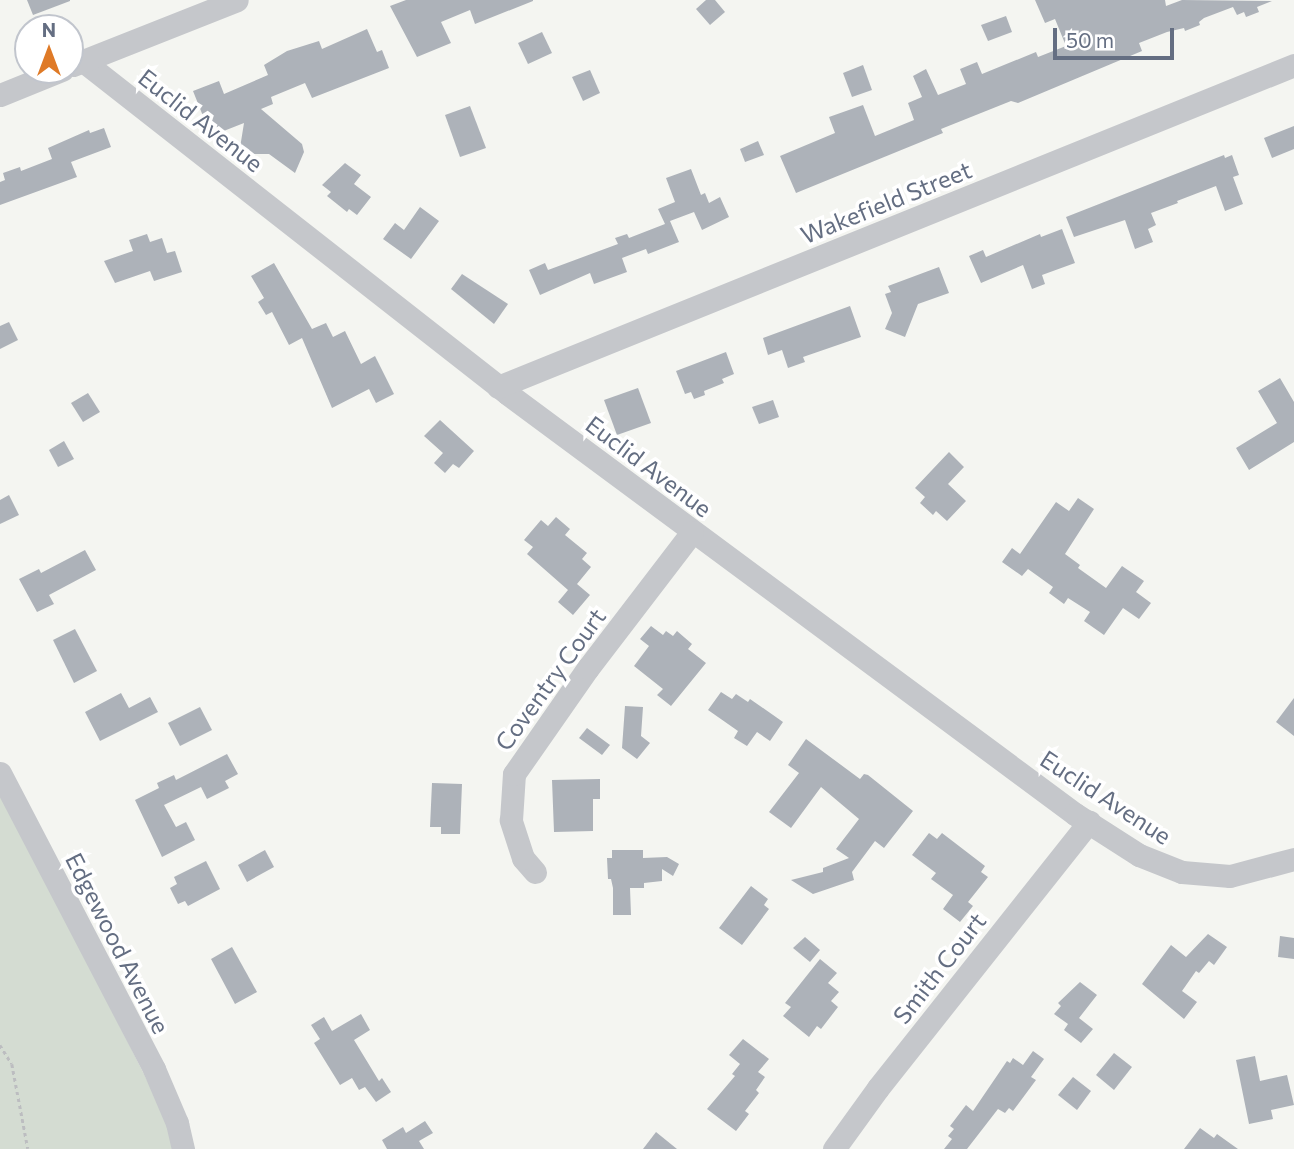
<!DOCTYPE html>
<html>
<head>
<meta charset="utf-8">
<style>
  body { margin:0 }
  #map { position:relative; width:1294px; height:1149px; overflow:hidden; background:#f4f5f1; font-family:Commissioner,sans-serif }
  div>[style] { position:absolute }
  .green>* { inset:0; background:#d4dcd2 }
  .building>* { inset:0; background:#adb2b9 }
  .path>* { height:2.5px; margin-top:-1.25px; transform-origin:0; background:repeating-linear-gradient(90deg,#bcbdc0 0 3.5px,transparent 0 7px) }
  .minor>* { height:23px; margin:-11.5px; padding:0 11.5px; transform-origin:11.5px; border-radius:11.5px; background:#c5c7cb }
  span { translate:-50% -50%; white-space:nowrap; text-align:center; line-height:1.15; -webkit-text-stroke:7px #fff; paint-order:stroke }
  .street-label { font-size:24px; color:#646e82 }
  .north { position:absolute; left:14px; top:14px; width:70px; height:70px; box-sizing:border-box; background:#fff; border:2px solid #c1c5cd; border-radius:50%; rotate:0deg; font-size:19px; font-weight:700; line-height:28px; text-align:center; color:#646e82 }
  .north::after { content:''; display:block; margin:auto; width:24px; height:32px; background:#df7a27; clip-path:polygon(50% 0,100% 100%,50% 72%,0 100%) }
  .scale { position:absolute; left:1053px; top:28px; width:121px; height:32px; box-sizing:border-box; border:4px solid #646e82; border-top:0; padding-left:9px; font-size:21px; line-height:24px; white-space:nowrap; color:#646e82; -webkit-text-stroke:5px #fff; paint-order:stroke }
</style>
</head>
<body>
<div id="map">
  <div class="green">
    <div style="clip-path:polygon(0 790px,182px 1149px,0 1149px)"></div>
  </div>
  <div class="building">
    <div style="clip-path:polygon(27px 0,70px 0,70px 1px,33px 15px)"></div>
    <div style="clip-path:polygon(406px 0,533px 0,533px 1px,475px 24px,470px 10px,441px 22px,451px 43px,417px 57px,390px 6px)"></div>
    <div style="clip-path:polygon(706px 0,715px 0,725px 12px,710px 25px,696px 9px)"></div>
    <div style="clip-path:polygon(1035px 0,1165px 0,1166px 6px,1182px 0,1272px 1px,1257px 7px,1259px 12px,1246px 17px,1244px 12px,1237px 15px,1233px 7px,1204px 18px,1199px 22px,1200px 25px,1185px 31px,1184px 28px,1167px 32px,1139px 43px,1142px 51px,1018px 103px,1011px 101px,941px 129px,943px 133px,796px 193px,780px 156px,835px 133px,829px 117px,863px 105px,875px 136px,914px 120px,908px 103px,922px 97px,913px 76px,926px 69px,938px 95px,966px 84px,960px 69px,977px 62px,982px 74px,1036px 52px,1038px 57px,1066px 46px,1055px 19px,1045px 23px)"></div>
    <div style="clip-path:polygon(1006px 16px,1012px 32px,988px 41px,981px 25px)"></div>
    <div style="clip-path:polygon(367px 29px,377px 52px,382px 50px,389px 68px,312px 98px,305px 83px,271px 97px,273px 104px,261px 109px,302px 144px,304px 152px,295px 173px,269px 154px,239px 154px,244px 123px,211px 136px,193px 91px,219px 81px,224px 94px,268px 75px,264px 65px,287px 51px,319px 41px,322px 49px)"></div>
    <div style="clip-path:polygon(542px 32px,552px 53px,528px 64px,518px 43px)"></div>
    <div style="clip-path:polygon(863px 65px,872px 90px,852px 97px,843px 73px)"></div>
    <div style="clip-path:polygon(590px 70px,600px 93px,583px 101px,572px 77px)"></div>
    <div style="clip-path:polygon(470px 106px,486px 148px,460px 157px,445px 115px)"></div>
    <div style="clip-path:polygon(1294px 126px,1294px 149px,1272px 158px,1264px 138px)"></div>
    <div style="clip-path:polygon(104px 128px,111px 147px,71px 162px,77px 177px,0 205px,0 182px,5px 180px,3px 173px,20px 167px,21px 171px,52px 159px,48px 148px,89px 130px,90px 133px)"></div>
    <div style="clip-path:polygon(758px 141px,764px 155px,745px 162px,740px 149px)"></div>
    <div style="clip-path:polygon(1224px 155px,1225px 158px,1232px 155px,1239px 175px,1233px 177px,1243px 204px,1225px 211px,1216px 186px,1177px 201px,1178px 203px,1151px 213px,1156px 225px,1148px 229px,1153px 242px,1135px 249px,1125px 220px,1074px 237px,1066px 217px)"></div>
    <div style="clip-path:polygon(345px 163px,361px 175px,354px 184px,371px 197px,357px 215px,349px 209px,347px 212px,327px 196px,331px 192px,322px 185px)"></div>
    <div style="clip-path:polygon(691px 169px,701px 195px,705px 193px,709px 203px,720px 197px,729px 217px,702px 230px,694px 212px,670px 221px,679px 242px,648px 254px,646px 249px,622px 258px,627px 272px,594px 284px,590px 273px,540px 295px,529px 270px,545px 263px,548px 270px,618px 244px,615px 238px,627px 234px,629px 238px,665px 224px,658px 209px,675px 202px,666px 178px)"></div>
    <div style="clip-path:polygon(420px 207px,439px 221px,411px 259px,383px 239px,395px 223px,404px 230px)"></div>
    <div style="clip-path:polygon(1062px 229px,1075px 263px,1042px 275px,1045px 284px,1032px 289px,1023px 265px,981px 283px,969px 256px,983px 250px,986px 257px,1040px 234px,1041px 237px)"></div>
    <div style="clip-path:polygon(147px 234px,150px 242px,162px 238px,167px 253px,175px 251px,182px 272px,154px 281px,150px 271px,115px 283px,104px 261px,133px 251px,129px 240px)"></div>
    <div style="clip-path:polygon(274px 263px,312px 329px,326px 323px,333px 337px,345px 331px,361px 364px,375px 356px,394px 394px,376px 403px,369px 389px,332px 408px,302px 338px,289px 345px,272px 312px,266px 315px,258px 302px,264px 298px,251px 276px)"></div>
    <div style="clip-path:polygon(939px 267px,949px 293px,918px 304px,905px 337px,885px 329px,892px 313px,885px 294px,891px 292px,888px 286px)"></div>
    <div style="clip-path:polygon(462px 274px,508px 304px,494px 324px,451px 289px)"></div>
    <div style="clip-path:polygon(850px 306px,861px 337px,803px 357px,805px 362px,788px 368px,782px 350px,768px 355px,763px 338px)"></div>
    <div style="clip-path:polygon(9px 322px,18px 340px,0 349px,0 326px)"></div>
    <div style="clip-path:polygon(726px 352px,734px 374px,722px 379px,724px 383px,704px 391px,705px 395px,694px 399px,691px 392px,685px 394px,676px 371px)"></div>
    <div style="clip-path:polygon(1280px 378px,1294px 402px,1294px 442px,1249px 470px,1236px 448px,1277px 423px,1258px 391px)"></div>
    <div style="clip-path:polygon(638px 388px,651px 423px,617px 435px,604px 400px)"></div>
    <div style="clip-path:polygon(88px 393px,100px 412px,83px 422px,71px 403px)"></div>
    <div style="clip-path:polygon(773px 400px,779px 417px,759px 424px,752px 407px)"></div>
    <div style="clip-path:polygon(440px 420px,474px 451px,459px 468px,453px 464px,445px 473px,434px 463px,443px 453px,424px 436px)"></div>
    <div style="clip-path:polygon(64px 441px,74px 459px,58px 467px,49px 450px)"></div>
    <div style="clip-path:polygon(949px 452px,964px 467px,948px 484px,966px 501px,947px 521px,936px 511px,933px 515px,920px 503px,925px 497px,915px 488px)"></div>
    <div style="clip-path:polygon(9px 495px,19px 515px,0 524px,0 500px)"></div>
    <div style="clip-path:polygon(1078px 498px,1094px 509px,1065px 554px,1080px 565px,1078px 568px,1106px 588px,1122px 566px,1144px 581px,1136px 592px,1151px 603px,1139px 619px,1123px 608px,1104px 635px,1084px 621px,1090px 612px,1068px 598px,1064px 604px,1049px 593px,1053px 587px,1028px 569px,1022px 576px,1002px 562px,1012px 548px,1020px 554px,1056px 502px,1069px 511px)"></div>
    <div style="clip-path:polygon(556px 517px,570px 529px,565px 535px,587px 553px,582px 559px,591px 567px,577px 584px,590px 595px,573px 615px,558px 602px,568px 590px,527px 554px,533px 547px,524px 540px,541px 520px,548px 526px)"></div>
    <div style="clip-path:polygon(85px 550px,96px 570px,49px 595px,54px 604px,37px 612px,19px 579px,39px 569px,41px 573px)"></div>
    <div style="clip-path:polygon(651px 626px,663px 635px,666px 631px,673px 636px,677px 631px,692px 644px,688px 649px,706px 663px,671px 706px,657px 695px,663px 689px,634px 666px,649px 646px,640px 639px)"></div>
    <div style="clip-path:polygon(75px 629px,97px 671px,74px 683px,53px 640px)"></div>
    <div style="clip-path:polygon(721px 692px,732px 699px,736px 694px,748px 702px,750px 699px,783px 722px,770px 741px,757px 732px,747px 746px,734px 738px,738px 731px,708px 710px)"></div>
    <div style="clip-path:polygon(121px 693px,129px 708px,150px 697px,158px 712px,100px 741px,85px 712px)"></div>
    <div style="clip-path:polygon(1294px 698px,1294px 736px,1276px 722px)"></div>
    <div style="clip-path:polygon(625px 706px,643px 707px,641px 736px,650px 743px,637px 759px,622px 748px)"></div>
    <div style="clip-path:polygon(200px 707px,212px 730px,180px 746px,168px 723px)"></div>
    <div style="clip-path:polygon(587px 728px,610px 745px,602px 755px,579px 738px)"></div>
    <div style="clip-path:polygon(806px 739px,860px 779px,864px 774px,868px 775px,913px 811px,884px 848px,875px 841px,852px 872px,854px 880px,813px 894px,791px 880px,823px 872px,823px 868px,849px 858px,836px 849px,859px 819px,821px 787px,791px 828px,769px 812px,799px 773px,788px 765px)"></div>
    <div style="clip-path:polygon(227px 754px,238px 774px,225px 781px,229px 788px,207px 799px,201px 787px,164px 805px,176px 827px,186px 822px,195px 840px,162px 857px,135px 800px,159px 788px,157px 783px,174px 775px,176px 780px)"></div>
    <div style="clip-path:polygon(600px 779px,600px 799px,593px 799px,593px 831px,554px 832px,552px 780px)"></div>
    <div style="clip-path:polygon(432px 783px,462px 784px,460px 834px,441px 834px,441px 827px,430px 827px)"></div>
    <div style="clip-path:polygon(929px 833px,937px 839px,942px 833px,985px 866px,981px 872px,988px 877px,968px 902px,973px 906px,960px 922px,943px 909px,953px 895px,931px 879px,936px 873px,912px 855px)"></div>
    <div style="clip-path:polygon(265px 850px,274px 867px,247px 882px,238px 865px)"></div>
    <div style="clip-path:polygon(612px 850px,643px 850px,643px 858px,667px 857px,679px 864px,673px 876px,662px 869px,662px 881px,644px 883px,644px 888px,630px 888px,631px 915px,613px 915px,613px 888px,611px 879px,608px 879px,607px 858px,612px 858px)"></div>
    <div style="clip-path:polygon(206px 861px,220px 889px,188px 906px,185px 901px,178px 904px,170px 888px,177px 884px,174px 877px)"></div>
    <div style="clip-path:polygon(751px 886px,768px 899px,764px 905px,769px 909px,742px 945px,719px 928px)"></div>
    <div style="clip-path:polygon(1208px 934px,1227px 947px,1214px 965px,1209px 961px,1199px 973px,1196px 971px,1182px 991px,1197px 1002px,1184px 1019px,1142px 984px,1171px 945px,1186px 957px)"></div>
    <div style="clip-path:polygon(1280px 936px,1294px 938px,1294px 959px,1278px 957px)"></div>
    <div style="clip-path:polygon(805px 937px,820px 950px,810px 962px,793px 948px)"></div>
    <div style="clip-path:polygon(232px 947px,257px 992px,235px 1004px,211px 959px)"></div>
    <div style="clip-path:polygon(820px 959px,837px 973px,828px 983px,839px 992px,831px 1001px,838px 1007px,821px 1029px,817px 1026px,809px 1037px,783px 1016px,791px 1007px,785px 1003px)"></div>
    <div style="clip-path:polygon(1080px 982px,1097px 995px,1079px 1018px,1093px 1029px,1081px 1043px,1064px 1030px,1068px 1024px,1054px 1014px,1061px 1006px,1058px 1003px)"></div>
    <div style="clip-path:polygon(361px 1014px,370px 1030px,354px 1040px,379px 1081px,382px 1078px,391px 1092px,376px 1102px,365px 1087px,359px 1090px,352px 1078px,340px 1085px,314px 1043px,320px 1039px,311px 1025px,324px 1017px,332px 1031px)"></div>
    <div style="clip-path:polygon(743px 1039px,769px 1059px,758px 1072px,765px 1077px,756px 1090px,759px 1093px,745px 1111px,749px 1114px,736px 1131px,707px 1109px,735px 1076px,732px 1074px,740px 1064px,729px 1055px)"></div>
    <div style="clip-path:polygon(1033px 1051px,1044px 1059px,1031px 1077px,1036px 1080px,1013px 1111px,1009px 1108px,1005px 1113px,998px 1109px,967px 1149px,944px 1149px,952px 1139px,948px 1136px,954px 1129px,950px 1126px,966px 1105px,973px 1111px,1007px 1061px,1010px 1063px,1013px 1058px,1023px 1065px)"></div>
    <div style="clip-path:polygon(1114px 1053px,1132px 1067px,1114px 1090px,1096px 1075px)"></div>
    <div style="clip-path:polygon(1255px 1056px,1260px 1081px,1287px 1075px,1294px 1105px,1271px 1110px,1273px 1119px,1249px 1124px,1236px 1060px)"></div>
    <div style="clip-path:polygon(1073px 1077px,1091px 1091px,1077px 1110px,1058px 1095px)"></div>
    <div style="clip-path:polygon(425px 1121px,433px 1133px,419px 1141px,424px 1149px,387px 1149px,382px 1140px,403px 1127px,406px 1133px)"></div>
    <div style="clip-path:polygon(1200px 1128px,1214px 1138px,1217px 1134px,1238px 1149px,1184px 1149px)"></div>
    <div style="clip-path:polygon(656px 1132px,677px 1149px,643px 1149px)"></div>
  </div>
  <div class="path">
    <div style="left:0;top:1045px;width:22px;rotate:58deg"></div>
    <div style="left:12px;top:1064px;width:86px;rotate:79.3deg"></div>
  </div>
  <div class="minor">
    <div style="left:83px;top:61px;width:540px;rotate:38.08deg"></div>
    <div style="left:508px;top:394px;width:706px;rotate:36.53deg"></div>
    <div style="left:1075px;top:814px;width:76px;rotate:32.6deg"></div>
    <div style="left:1139px;top:855px;width:46px;rotate:21.6deg"></div>
    <div style="left:1182px;top:872px;width:48px;rotate:4.8deg"></div>
    <div style="left:1230px;top:876px;width:66px;rotate:-14.9deg"></div>
    <div style="left:73px;top:65px;width:176px;rotate:-21.6deg"></div>
    <div style="left:0;top:95px;width:67px;rotate:-22deg"></div>
    <div style="left:498px;top:387px;width:859px;rotate:-22.02deg"></div>
    <div style="left:0;top:773px;width:334px;rotate:62.5deg"></div>
    <div style="left:154px;top:1069px;width:59px;rotate:66.9deg"></div>
    <div style="left:177px;top:1123px;width:27px;rotate:77deg"></div>
    <div style="left:535px;top:872px;width:18px;rotate:-131deg"></div>
    <div style="left:523px;top:858px;width:40px;rotate:-108deg"></div>
    <div style="left:511px;top:820px;width:46px;rotate:-86.3deg"></div>
    <div style="left:514px;top:774px;width:129px;rotate:-55.1deg"></div>
    <div style="left:588px;top:668px;width:171px;rotate:-52.6deg"></div>
    <div style="left:834px;top:1149px;width:75px;rotate:-54.2deg"></div>
    <div style="left:878px;top:1088px;width:340px;rotate:-51.6deg"></div>
  </div>
  <div class="street-label">
    <span style="left:201px;top:120px;rotate:38deg">Euclid Avenue</span>
    <span style="left:886px;top:202px;rotate:-22deg">Wakefield Street</span>
    <span style="left:649px;top:466px;rotate:37deg">Euclid Avenue</span>
    <span style="left:550px;top:679px;rotate:-54deg">Coventry Court</span>
    <span style="left:1106px;top:797px;rotate:33deg">Euclid Avenue</span>
    <span style="left:118px;top:943px;rotate:63deg">Edgewood Avenue</span>
    <span style="left:939px;top:968px;rotate:-52deg">Smith Court</span>
  </div>
  <div class="north">N</div>
  <div class="scale">50 m</div>
</div>
</body>
</html>
